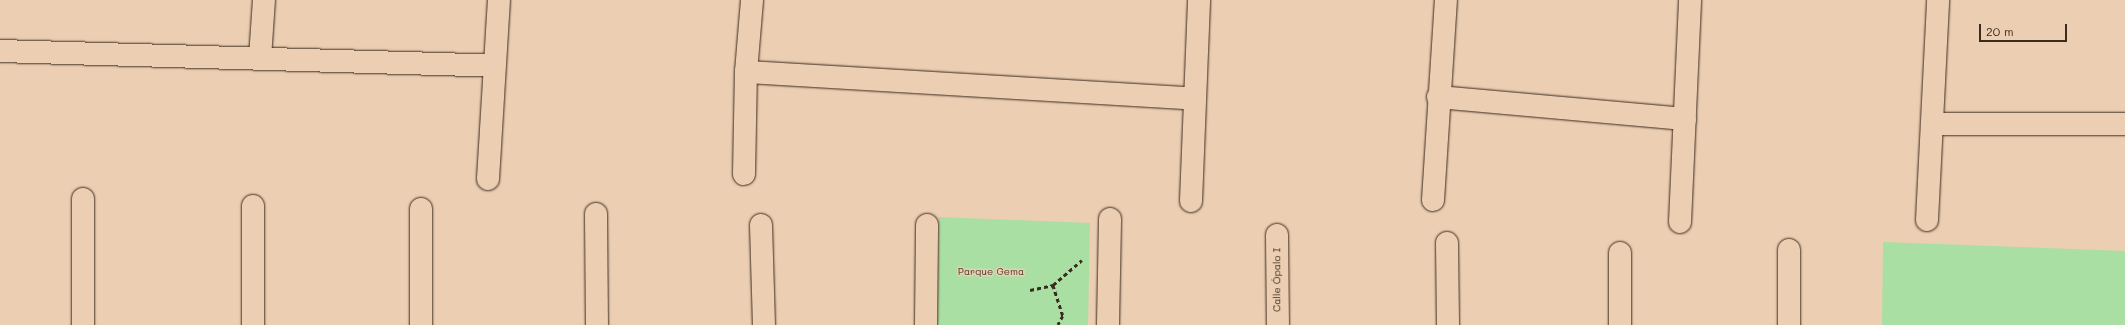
<!DOCTYPE html>
<html>
<head>
<meta charset="utf-8">
<style>
  body { margin:0 }
  #map { position:relative; width:2125px; height:325px; overflow:hidden; background:#eccfb2; font-family:Mali,sans-serif }
  div>[style] { position:absolute }
  .green>* { inset:0; background:#a9dfa2 }
  .path>* { height:2.5px; margin-top:-1.25px; transform-origin:0; background:repeating-linear-gradient(90deg,#3b2a1e 0 4px,transparent 0 7px) }
  .roads { filter:drop-shadow(0 0 1px #3b2a1e) drop-shadow(0 0 1px #3b2a1e) }
  .street>* { height:22px; margin:-11px; padding:0 11px; transform-origin:11px; border-radius:11px; background:#eccfb2 }
  span { translate:-50% -50%; white-space:nowrap; text-align:center; line-height:1.15; -webkit-text-stroke:3px #eccfb2; paint-order:stroke }
  .park-label { font-size:10px; color:#463c2b }
  .street-label { font-size:10px; color:#3b2a1e }
  .scale { position:absolute; left:1979px; top:24px; width:88px; height:18px; box-sizing:border-box; border:2px solid #3b2a1e; border-top:0; padding-left:5px; font-size:12px; line-height:14px; white-space:nowrap; color:#3b2a1e; -webkit-text-stroke:3px #eccfb2; paint-order:stroke }
</style>
</head>
<body>
<div id="map">
  <div class="green">
    <div style="clip-path:polygon(939px 217px,1090px 223px,1088px 325px,938px 325px)"></div>
    <div style="clip-path:polygon(1883px 242px,2125px 251px,2125px 325px,1882px 325px)"></div>
  </div>
  <div class="path">
    <div style="left:1053px;top:285px;width:33px;rotate:72deg"></div>
    <div style="left:1063px;top:316px;width:10px;rotate:119deg"></div>
    <div style="left:1030px;top:290px;width:24px;rotate:-12deg"></div>
    <div style="left:1053px;top:285px;width:38px;rotate:-41deg"></div>
  </div>
  <div class="roads">
    <div class="street">
      <div style="left:0;top:51px;width:494px;rotate:1.7deg"></div>
      <div style="left:260px;top:58px;width:58px;rotate:-86.1deg"></div>
      <div style="left:746px;top:72px;width:449px;rotate:3.4deg"></div>
      <div style="left:1438px;top:97px;width:248px;rotate:5.1deg"></div>
      <div style="left:1933px;top:124px;width:192px"></div>
      <div style="left:744px;top:174px;width:102px;rotate:-88.9deg"></div>
      <div style="left:746px;top:72px;width:72px;rotate:-85.2deg"></div>
      <div style="left:488px;top:179px;width:179px;rotate:-86.5deg"></div>
      <div style="left:1433px;top:200px;width:200px;rotate:-86.3deg"></div>
      <div style="left:1191px;top:201px;width:201px;rotate:-87.7deg"></div>
      <div style="left:596px;top:214px;width:111px;rotate:89.5deg"></div>
      <div style="left:1927px;top:220px;width:220px;rotate:-87.1deg"></div>
      <div style="left:1680px;top:222px;width:222px;rotate:-87.4deg"></div>
      <div style="left:761px;top:225px;width:100px;rotate:88.3deg"></div>
      <div style="left:1277px;top:235px;width:90px;rotate:89.4deg"></div>
      <div style="left:1447px;top:243px;width:82px;rotate:89.3deg"></div>
      <div style="left:83px;top:325px;width:126px;rotate:-90deg"></div>
      <div style="left:253px;top:325px;width:119px;rotate:-90deg"></div>
      <div style="left:421px;top:325px;width:116px;rotate:-90deg"></div>
      <div style="left:926px;top:325px;width:100px;rotate:-89.4deg"></div>
      <div style="left:1108px;top:325px;width:106px;rotate:-88.9deg"></div>
      <div style="left:1620px;top:325px;width:72px;rotate:-90deg"></div>
      <div style="left:1789px;top:325px;width:75px;rotate:-90deg"></div>
    </div>
  </div>
  <div class="park-label">
    <span style="left:991px;top:272px">Parque Gema</span>
  </div>
  <div class="street-label">
    <span style="left:1277px;top:280px;rotate:-90deg">Calle Ópalo I</span>
  </div>
  <div class="scale">20 m</div>
</div>
</body>
</html>
